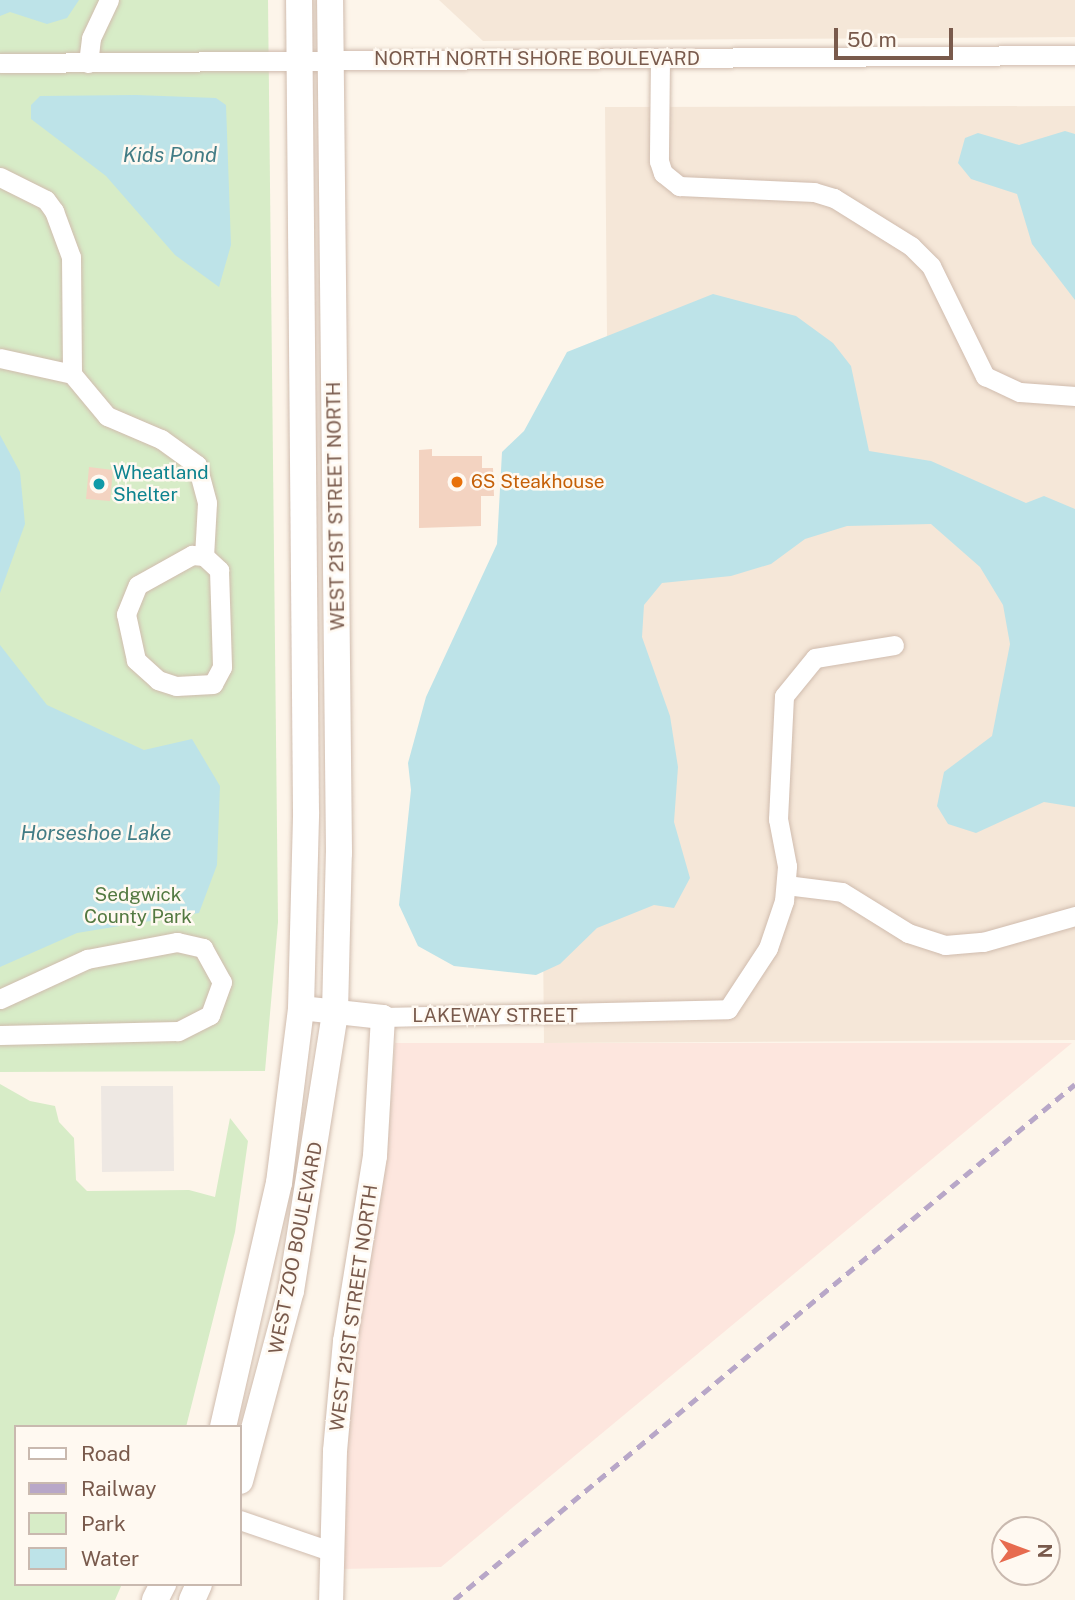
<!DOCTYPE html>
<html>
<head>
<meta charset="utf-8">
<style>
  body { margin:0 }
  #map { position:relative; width:1075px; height:1600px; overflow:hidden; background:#fdf5ea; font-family:"Public Sans",sans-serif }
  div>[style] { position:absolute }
  .residential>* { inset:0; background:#f5e7d8 }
  .commercial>* { inset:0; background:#fde6de }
  .industrial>* { inset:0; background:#eee8e3 }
  .green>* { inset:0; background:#d7ecc7 }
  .water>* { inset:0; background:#bde3e8 }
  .building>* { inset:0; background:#f3d3c1 }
  .roads { filter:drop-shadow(0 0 2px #d0bcae) drop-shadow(0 0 2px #d0bcae) }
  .minor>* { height:19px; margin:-9.5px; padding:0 9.5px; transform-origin:9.5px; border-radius:9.5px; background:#fff }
  .tertiary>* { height:24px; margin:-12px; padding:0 12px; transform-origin:12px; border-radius:12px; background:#fff }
  .secondary>* { height:26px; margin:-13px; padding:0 13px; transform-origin:13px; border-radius:13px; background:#fff }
  .rail>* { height:4.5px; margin-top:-2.25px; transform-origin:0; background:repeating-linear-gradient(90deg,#b8a7c8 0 10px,transparent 0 17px) }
  .dots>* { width:19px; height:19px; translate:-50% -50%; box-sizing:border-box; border:4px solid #fff9f1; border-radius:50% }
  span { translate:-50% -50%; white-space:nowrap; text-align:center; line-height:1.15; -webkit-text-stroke:5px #fff9f1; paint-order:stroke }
  .street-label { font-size:19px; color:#795a4c }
  .culture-label { font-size:19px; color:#0d838f }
  .left { translate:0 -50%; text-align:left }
  .food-label { font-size:19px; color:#c56008 }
  .park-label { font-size:19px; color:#537941 }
  .water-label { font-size:21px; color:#427c85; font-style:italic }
  .legend { position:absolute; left:14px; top:1425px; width:228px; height:161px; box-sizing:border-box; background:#fff9f1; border:2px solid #c9b9af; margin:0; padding:9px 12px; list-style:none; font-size:21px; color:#795a4c }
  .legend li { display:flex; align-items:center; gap:14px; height:35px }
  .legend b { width:35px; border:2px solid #c9b9af }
  .north { position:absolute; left:991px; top:1516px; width:70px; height:70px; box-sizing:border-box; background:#fff9f1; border:2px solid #c9b9af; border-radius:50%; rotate:90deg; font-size:19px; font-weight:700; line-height:28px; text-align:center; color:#795a4c }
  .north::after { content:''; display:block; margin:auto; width:24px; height:32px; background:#e76b4f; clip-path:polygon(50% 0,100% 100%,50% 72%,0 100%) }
  .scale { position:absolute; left:834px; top:28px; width:119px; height:32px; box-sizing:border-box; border:4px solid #795a4c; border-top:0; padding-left:9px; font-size:21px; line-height:24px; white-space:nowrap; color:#795a4c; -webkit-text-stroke:5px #fff9f1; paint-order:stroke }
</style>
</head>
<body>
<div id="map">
  <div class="residential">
    <div style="clip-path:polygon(439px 0,1075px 0,1075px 37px,483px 41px)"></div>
    <div style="clip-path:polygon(1075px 106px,1075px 1040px,544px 1043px,541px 729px,607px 335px,605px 107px)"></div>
  </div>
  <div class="commercial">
    <div style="clip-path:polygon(395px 1043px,1072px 1043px,441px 1567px,341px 1569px,352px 1371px,387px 1155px)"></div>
  </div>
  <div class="industrial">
    <div style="clip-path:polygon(101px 1086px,173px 1086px,174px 1171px,102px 1172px)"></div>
  </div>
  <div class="green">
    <div style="clip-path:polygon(0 0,268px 0,278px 922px,265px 1071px,0 1072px)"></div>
    <div style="clip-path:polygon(0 1084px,30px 1101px,55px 1106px,59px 1122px,74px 1138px,76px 1180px,87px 1191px,189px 1190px,215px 1197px,230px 1118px,248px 1141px,235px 1232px,186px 1427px,16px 1427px,16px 1584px,122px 1584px,115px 1600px,0 1600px)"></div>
  </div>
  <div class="water">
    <div style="clip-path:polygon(0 0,79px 0,67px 18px,47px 24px,10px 12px,0 16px)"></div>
    <div style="clip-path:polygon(136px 95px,216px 98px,226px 105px,231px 245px,219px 287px,175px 255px,106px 176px,31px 119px,31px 105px,40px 96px)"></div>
    <div style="clip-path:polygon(1065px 131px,1075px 134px,1075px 300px,1032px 244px,1017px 194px,971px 179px,958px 163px,965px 138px,978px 133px,1019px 145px)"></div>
    <div style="clip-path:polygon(713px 294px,796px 316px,833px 343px,851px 366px,869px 451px,931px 461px,1026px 503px,1044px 496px,1075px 509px,1075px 807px,1044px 802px,976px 833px,948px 824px,937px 806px,944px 772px,992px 736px,1010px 644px,1003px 605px,980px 567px,931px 524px,847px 526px,805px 539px,771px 564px,731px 576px,662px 583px,644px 605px,642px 637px,670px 716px,678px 767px,674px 822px,690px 878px,674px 908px,654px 905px,597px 928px,560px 964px,536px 975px,454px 966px,418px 946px,399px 905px,411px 790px,408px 763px,426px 697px,497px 544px,502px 452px,524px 431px,567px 352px)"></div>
    <div style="clip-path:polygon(0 435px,20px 472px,25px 524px,0 593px)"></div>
    <div style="clip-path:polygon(0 645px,47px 705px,144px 750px,192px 739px,220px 786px,217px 865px,199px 913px,77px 933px,0 967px)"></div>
  </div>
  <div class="building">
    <div style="clip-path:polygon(432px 449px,432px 456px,482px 456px,482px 468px,493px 468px,494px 496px,481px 496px,481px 526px,419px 528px,419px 450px)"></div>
    <div style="clip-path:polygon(89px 467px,113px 470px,110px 501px,86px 499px)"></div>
  </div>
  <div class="roads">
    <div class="minor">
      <div style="left:660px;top:58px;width:103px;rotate:90.6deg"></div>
      <div style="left:659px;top:161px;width:13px;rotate:72deg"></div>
      <div style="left:663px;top:173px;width:21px;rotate:39deg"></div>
      <div style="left:679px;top:186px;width:135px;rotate:2.5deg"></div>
      <div style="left:814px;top:192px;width:21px;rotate:17deg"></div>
      <div style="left:834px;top:198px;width:91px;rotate:31.9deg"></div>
      <div style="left:911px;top:246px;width:28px;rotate:45deg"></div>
      <div style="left:931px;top:266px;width:123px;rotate:63.9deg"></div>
      <div style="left:985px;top:376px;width:38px;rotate:25deg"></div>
      <div style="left:1020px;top:392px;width:55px;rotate:4.2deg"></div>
      <div style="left:0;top:63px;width:1075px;rotate:-0.43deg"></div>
      <div style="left:88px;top:63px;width:25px;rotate:-83deg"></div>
      <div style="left:91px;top:38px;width:42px;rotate:-64.7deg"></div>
      <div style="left:0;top:177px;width:51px;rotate:26.6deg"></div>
      <div style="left:46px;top:200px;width:14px;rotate:54deg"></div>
      <div style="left:54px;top:211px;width:49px;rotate:69.7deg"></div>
      <div style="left:71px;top:257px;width:117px;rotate:89.5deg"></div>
      <div style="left:72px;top:374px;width:55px;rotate:50.2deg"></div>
      <div style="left:107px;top:416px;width:59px;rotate:23.1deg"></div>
      <div style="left:161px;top:439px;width:44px;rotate:35.8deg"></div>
      <div style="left:197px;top:465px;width:39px;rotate:75deg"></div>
      <div style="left:207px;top:503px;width:53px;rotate:93.2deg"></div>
      <div style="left:0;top:358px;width:74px;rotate:12.5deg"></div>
      <div style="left:192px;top:555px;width:12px;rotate:5deg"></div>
      <div style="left:204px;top:556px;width:21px;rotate:43deg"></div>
      <div style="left:219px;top:570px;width:97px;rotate:88.2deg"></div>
      <div style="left:222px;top:667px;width:19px;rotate:118deg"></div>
      <div style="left:213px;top:684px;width:37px;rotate:177deg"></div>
      <div style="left:176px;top:686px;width:19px;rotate:-162deg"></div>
      <div style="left:158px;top:680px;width:30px;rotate:-138deg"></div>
      <div style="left:136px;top:660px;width:47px;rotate:-102.3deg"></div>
      <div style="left:126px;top:614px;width:31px;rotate:-68deg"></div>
      <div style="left:138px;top:585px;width:62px;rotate:-29.1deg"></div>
      <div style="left:786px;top:885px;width:56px;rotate:7.1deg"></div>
      <div style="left:842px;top:892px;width:78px;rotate:31.8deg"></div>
      <div style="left:908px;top:933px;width:39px;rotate:18deg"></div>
      <div style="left:945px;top:945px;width:38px;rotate:-5deg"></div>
      <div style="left:983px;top:942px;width:96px;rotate:-15.8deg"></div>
      <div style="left:0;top:999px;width:96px;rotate:-24.7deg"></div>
      <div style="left:87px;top:959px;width:92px;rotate:-10.7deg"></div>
      <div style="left:177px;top:942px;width:27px;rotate:13deg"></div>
      <div style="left:203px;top:948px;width:39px;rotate:61deg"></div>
      <div style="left:222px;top:982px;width:35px;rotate:110deg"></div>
      <div style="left:210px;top:1015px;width:36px;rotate:153deg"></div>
      <div style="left:178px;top:1031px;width:178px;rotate:178.7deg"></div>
      <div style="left:383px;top:1017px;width:345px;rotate:-1.3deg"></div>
      <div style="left:728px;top:1009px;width:73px;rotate:-56.7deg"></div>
      <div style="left:768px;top:948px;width:50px;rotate:-71.2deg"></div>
      <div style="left:784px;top:901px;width:35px;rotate:-85deg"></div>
      <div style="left:787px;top:866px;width:48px;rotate:-100.8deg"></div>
      <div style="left:778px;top:819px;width:123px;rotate:-87.2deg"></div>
      <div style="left:784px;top:696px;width:49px;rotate:-50.8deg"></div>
      <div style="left:815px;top:658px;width:80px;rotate:-9.3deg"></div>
      <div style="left:240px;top:1520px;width:95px;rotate:19deg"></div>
    </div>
    <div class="tertiary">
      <div style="left:301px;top:1008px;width:82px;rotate:6.3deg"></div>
      <div style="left:383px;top:1017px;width:139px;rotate:93.3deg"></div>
      <div style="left:375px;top:1156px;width:187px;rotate:99.2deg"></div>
      <div style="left:345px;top:1341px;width:110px;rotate:95.2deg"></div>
      <div style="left:335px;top:1451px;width:149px;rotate:91.5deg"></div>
    </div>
    <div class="secondary">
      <div style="left:223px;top:1427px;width:250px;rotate:-77.1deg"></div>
      <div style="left:279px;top:1183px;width:176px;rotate:-82.8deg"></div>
      <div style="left:301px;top:1008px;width:196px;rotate:-88.5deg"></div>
      <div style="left:306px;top:812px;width:812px;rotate:-90.49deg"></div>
      <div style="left:240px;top:1481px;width:197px;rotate:-75deg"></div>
      <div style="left:291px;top:1291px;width:282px;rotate:-81deg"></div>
      <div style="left:335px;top:1012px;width:159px;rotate:-88.6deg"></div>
      <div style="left:339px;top:853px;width:853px;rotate:-90.6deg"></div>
      <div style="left:155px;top:1600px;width:18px;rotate:-63deg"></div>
      <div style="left:192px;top:1600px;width:17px;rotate:-66deg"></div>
    </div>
  </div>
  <div class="rail">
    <div style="left:454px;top:1600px;width:807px;rotate:-39.72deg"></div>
  </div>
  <div class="dots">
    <div style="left:457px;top:482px;background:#e8710a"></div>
    <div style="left:99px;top:484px;background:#0f9aa8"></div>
  </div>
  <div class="street-label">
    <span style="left:537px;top:59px">NORTH NORTH SHORE BOULEVARD</span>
    <span style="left:336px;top:506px;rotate:-91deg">WEST 21ST STREET NORTH</span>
    <span style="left:495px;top:1016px">LAKEWAY STREET</span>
    <span style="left:296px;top:1248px;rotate:-79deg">WEST ZOO BOULEVARD</span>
    <span style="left:354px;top:1308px;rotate:-82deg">WEST 21ST STREET NORTH</span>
  </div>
  <div class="culture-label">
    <span class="left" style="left:113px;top:484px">Wheatland<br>Shelter</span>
  </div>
  <div class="food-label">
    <span class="left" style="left:471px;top:482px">6S Steakhouse</span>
  </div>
  <div class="park-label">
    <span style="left:138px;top:906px">Sedgwick<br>County Park</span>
  </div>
  <div class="water-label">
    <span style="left:170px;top:155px">Kids Pond</span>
    <span style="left:96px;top:833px">Horseshoe Lake</span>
  </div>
  <ul class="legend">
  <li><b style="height:9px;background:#fff"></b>Road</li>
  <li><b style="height:9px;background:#b8a7c8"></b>Railway</li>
  <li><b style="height:19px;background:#d7ecc7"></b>Park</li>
  <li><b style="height:19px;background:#bde3e8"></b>Water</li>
  </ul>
  <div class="north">N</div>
  <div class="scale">50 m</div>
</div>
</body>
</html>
